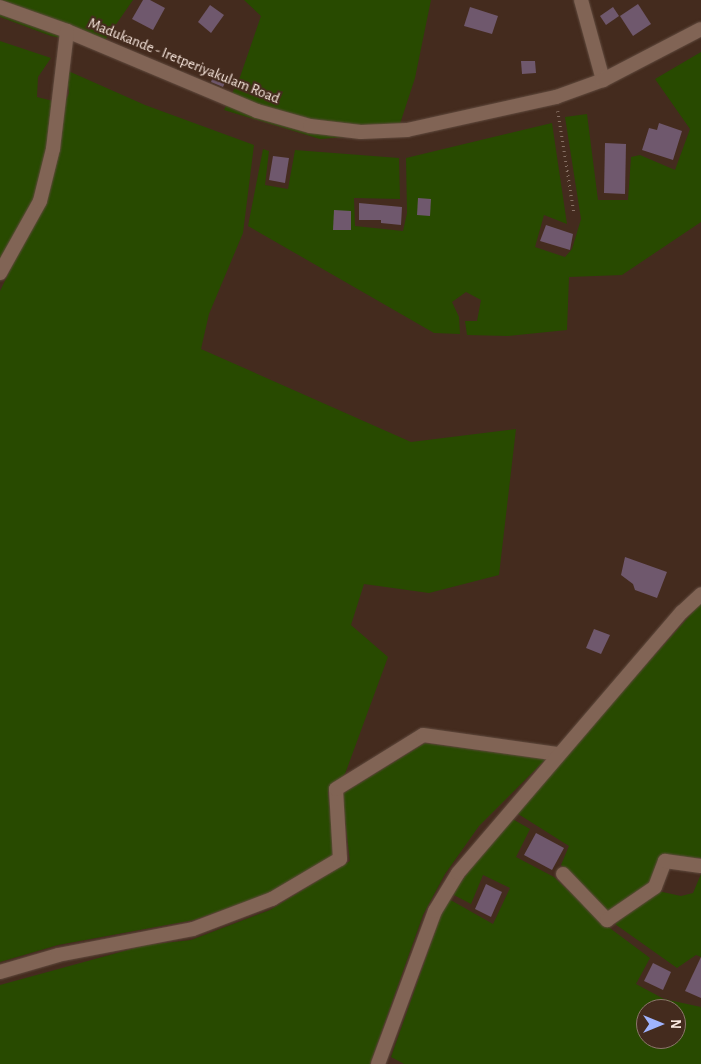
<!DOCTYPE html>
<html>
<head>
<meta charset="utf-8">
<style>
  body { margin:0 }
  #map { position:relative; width:701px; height:1064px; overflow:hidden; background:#442b1e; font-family:"Alegreya Sans",sans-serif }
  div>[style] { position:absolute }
  .green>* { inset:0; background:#284a00 }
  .building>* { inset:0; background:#6f586d }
  .path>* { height:2.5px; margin-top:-1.25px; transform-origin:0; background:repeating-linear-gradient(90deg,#867064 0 1px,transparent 0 5px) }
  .roads { filter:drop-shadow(0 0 1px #604a3e) drop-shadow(0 0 1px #604a3e) }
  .minor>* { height:14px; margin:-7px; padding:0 7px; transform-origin:7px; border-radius:7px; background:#816455 }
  span { translate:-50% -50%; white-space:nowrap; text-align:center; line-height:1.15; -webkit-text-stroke:4.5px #442b1e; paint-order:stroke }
  .street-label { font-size:15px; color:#f9e8df }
  .north { position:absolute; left:636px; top:999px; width:50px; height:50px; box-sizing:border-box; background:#442b1e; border:1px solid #8c776b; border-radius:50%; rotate:90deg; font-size:14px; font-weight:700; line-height:20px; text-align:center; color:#f9e8df }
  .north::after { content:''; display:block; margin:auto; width:18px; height:22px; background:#9fb3fd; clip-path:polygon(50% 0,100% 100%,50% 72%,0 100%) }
</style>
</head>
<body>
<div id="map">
  <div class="green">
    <div style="clip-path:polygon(0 0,133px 0,101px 46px,51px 36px,0 17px)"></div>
    <div style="clip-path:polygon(244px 0,431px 0,415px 78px,397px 133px,320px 139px,224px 110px,240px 77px,261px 16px)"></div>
    <div style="clip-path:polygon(0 41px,51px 58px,38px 77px,37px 97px,53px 101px,51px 148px,38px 201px,0 261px)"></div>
    <div style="clip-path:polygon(701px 52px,701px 222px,622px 275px,569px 277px,567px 330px,508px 336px,467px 335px,465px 321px,477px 321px,481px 300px,466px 292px,452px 302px,459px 317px,460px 334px,434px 333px,248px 226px,263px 149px,269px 151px,265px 185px,288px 189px,295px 150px,399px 158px,400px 199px,354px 198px,355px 226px,403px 231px,407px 213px,406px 158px,552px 123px,567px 224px,544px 215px,535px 247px,565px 257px,572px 249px,581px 219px,565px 117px,587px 114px,598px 200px,628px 200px,631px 157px,640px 155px,675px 170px,690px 129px,655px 79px)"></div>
    <div style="clip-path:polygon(66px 70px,145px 105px,254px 145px,243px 233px,209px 314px,201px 349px,411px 442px,516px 429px,499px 575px,429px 593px,364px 584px,351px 625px,388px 657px,345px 774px,328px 792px,335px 855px,267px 894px,194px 920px,58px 945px,0 962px,0 291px,43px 202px,59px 115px,69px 93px)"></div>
    <div style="clip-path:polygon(701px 603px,701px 858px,660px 858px,651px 883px,609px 913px,561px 865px,569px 846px,515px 812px)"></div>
    <div style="clip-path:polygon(425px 743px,546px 759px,479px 826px,445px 874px,423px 915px,370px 1064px,0 1064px,0 985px,146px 945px,191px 940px,270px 910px,350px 861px,342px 794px)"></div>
    <div style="clip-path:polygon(evenodd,509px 817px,530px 829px,516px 857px,554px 877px,603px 923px,650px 958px,636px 984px,664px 999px,701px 1007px,701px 1064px,404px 1064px,391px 1057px,447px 898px,493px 924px,510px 888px,483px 875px,471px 904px,452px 894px,509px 817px,646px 1009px,676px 1009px,676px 1039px,646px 1039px,646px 1009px)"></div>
    <div style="clip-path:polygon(701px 874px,701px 957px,696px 955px,677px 968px,615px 924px,658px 891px,681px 896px,693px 893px)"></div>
  </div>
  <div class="building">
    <div style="clip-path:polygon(143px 0,150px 0,165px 8px,153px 30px,132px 19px)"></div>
    <div style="clip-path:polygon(638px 4px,651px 24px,633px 36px,620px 16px)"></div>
    <div style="clip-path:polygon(210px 5px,224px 15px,211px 33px,198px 22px)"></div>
    <div style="clip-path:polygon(470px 7px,498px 16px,492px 34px,464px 26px)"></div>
    <div style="clip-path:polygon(613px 7px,619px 16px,606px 25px,600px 16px)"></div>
    <div style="clip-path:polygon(521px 61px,535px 61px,536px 73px,522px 74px)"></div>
    <div style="clip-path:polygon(215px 71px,228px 76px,223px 87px,211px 82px)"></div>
    <div style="clip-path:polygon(659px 123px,682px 131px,673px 160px,642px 150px,649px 128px,657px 130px)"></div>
    <div style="clip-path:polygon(605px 143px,626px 144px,625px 194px,604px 193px)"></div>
    <div style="clip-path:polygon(273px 156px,289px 158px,285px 183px,269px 180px)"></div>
    <div style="clip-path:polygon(418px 198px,431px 199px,430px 216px,417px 215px)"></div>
    <div style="clip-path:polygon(359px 203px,402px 207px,401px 225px,381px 223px,381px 220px,359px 220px)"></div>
    <div style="clip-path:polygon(334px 210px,351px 211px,351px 230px,333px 230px)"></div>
    <div style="clip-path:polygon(546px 225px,573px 234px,570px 250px,540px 241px)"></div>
    <div style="clip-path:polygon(625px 557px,667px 572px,657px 598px,635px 590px,633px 584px,621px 575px)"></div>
    <div style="clip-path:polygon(594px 629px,610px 635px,601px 654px,586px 648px)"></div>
    <div style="clip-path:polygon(536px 833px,564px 848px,552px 870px,524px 855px)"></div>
    <div style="clip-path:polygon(486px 884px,502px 892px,491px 917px,475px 909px)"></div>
    <div style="clip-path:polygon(701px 957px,701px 998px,685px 991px)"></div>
    <div style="clip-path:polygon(653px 963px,671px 972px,663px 990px,644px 981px)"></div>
  </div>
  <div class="path">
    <div style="left:558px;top:111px;width:102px;rotate:81deg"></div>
  </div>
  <div class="roads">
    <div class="minor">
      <div style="left:581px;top:0;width:83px;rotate:74.6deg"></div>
      <div style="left:0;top:7px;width:71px;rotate:19.7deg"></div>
      <div style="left:67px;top:31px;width:206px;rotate:22.8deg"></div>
      <div style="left:257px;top:111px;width:55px;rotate:15.8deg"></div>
      <div style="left:310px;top:126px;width:51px;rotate:6.7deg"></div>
      <div style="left:361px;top:132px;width:46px;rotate:-2.5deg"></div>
      <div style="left:407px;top:130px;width:153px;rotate:-12.5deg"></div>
      <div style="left:556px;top:97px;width:50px;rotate:-19.9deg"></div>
      <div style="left:603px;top:80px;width:110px;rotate:-27.5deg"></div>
      <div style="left:0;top:273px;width:82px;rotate:-60.9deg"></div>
      <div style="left:40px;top:201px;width:54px;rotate:-76deg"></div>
      <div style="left:53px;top:149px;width:119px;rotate:-83.2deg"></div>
      <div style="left:563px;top:874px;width:64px;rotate:46.3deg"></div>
      <div style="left:607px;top:920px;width:58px;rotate:-34.5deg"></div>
      <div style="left:655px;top:887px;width:28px;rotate:-69deg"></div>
      <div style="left:665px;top:861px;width:36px;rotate:8deg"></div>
      <div style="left:0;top:972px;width:60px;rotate:-16.3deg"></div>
      <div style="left:58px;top:955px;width:137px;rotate:-10.9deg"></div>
      <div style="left:193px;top:929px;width:85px;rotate:-20.8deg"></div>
      <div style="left:272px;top:899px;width:79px;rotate:-30.5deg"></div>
      <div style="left:340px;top:859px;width:70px;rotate:-93.3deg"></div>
      <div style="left:336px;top:789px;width:102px;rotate:-31.8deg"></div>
      <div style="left:423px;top:735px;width:137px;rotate:8deg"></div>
      <div style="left:378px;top:1064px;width:163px;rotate:-69.6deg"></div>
      <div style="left:435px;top:911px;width:44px;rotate:-58.8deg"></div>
      <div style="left:458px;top:873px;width:344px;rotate:-49.4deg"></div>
      <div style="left:682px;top:612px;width:26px;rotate:-43deg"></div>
    </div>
  </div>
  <div class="street-label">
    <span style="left:184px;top:61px;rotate:22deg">Madukande - Iretperiyakulam Road</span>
  </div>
  <div class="north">N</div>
</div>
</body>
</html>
